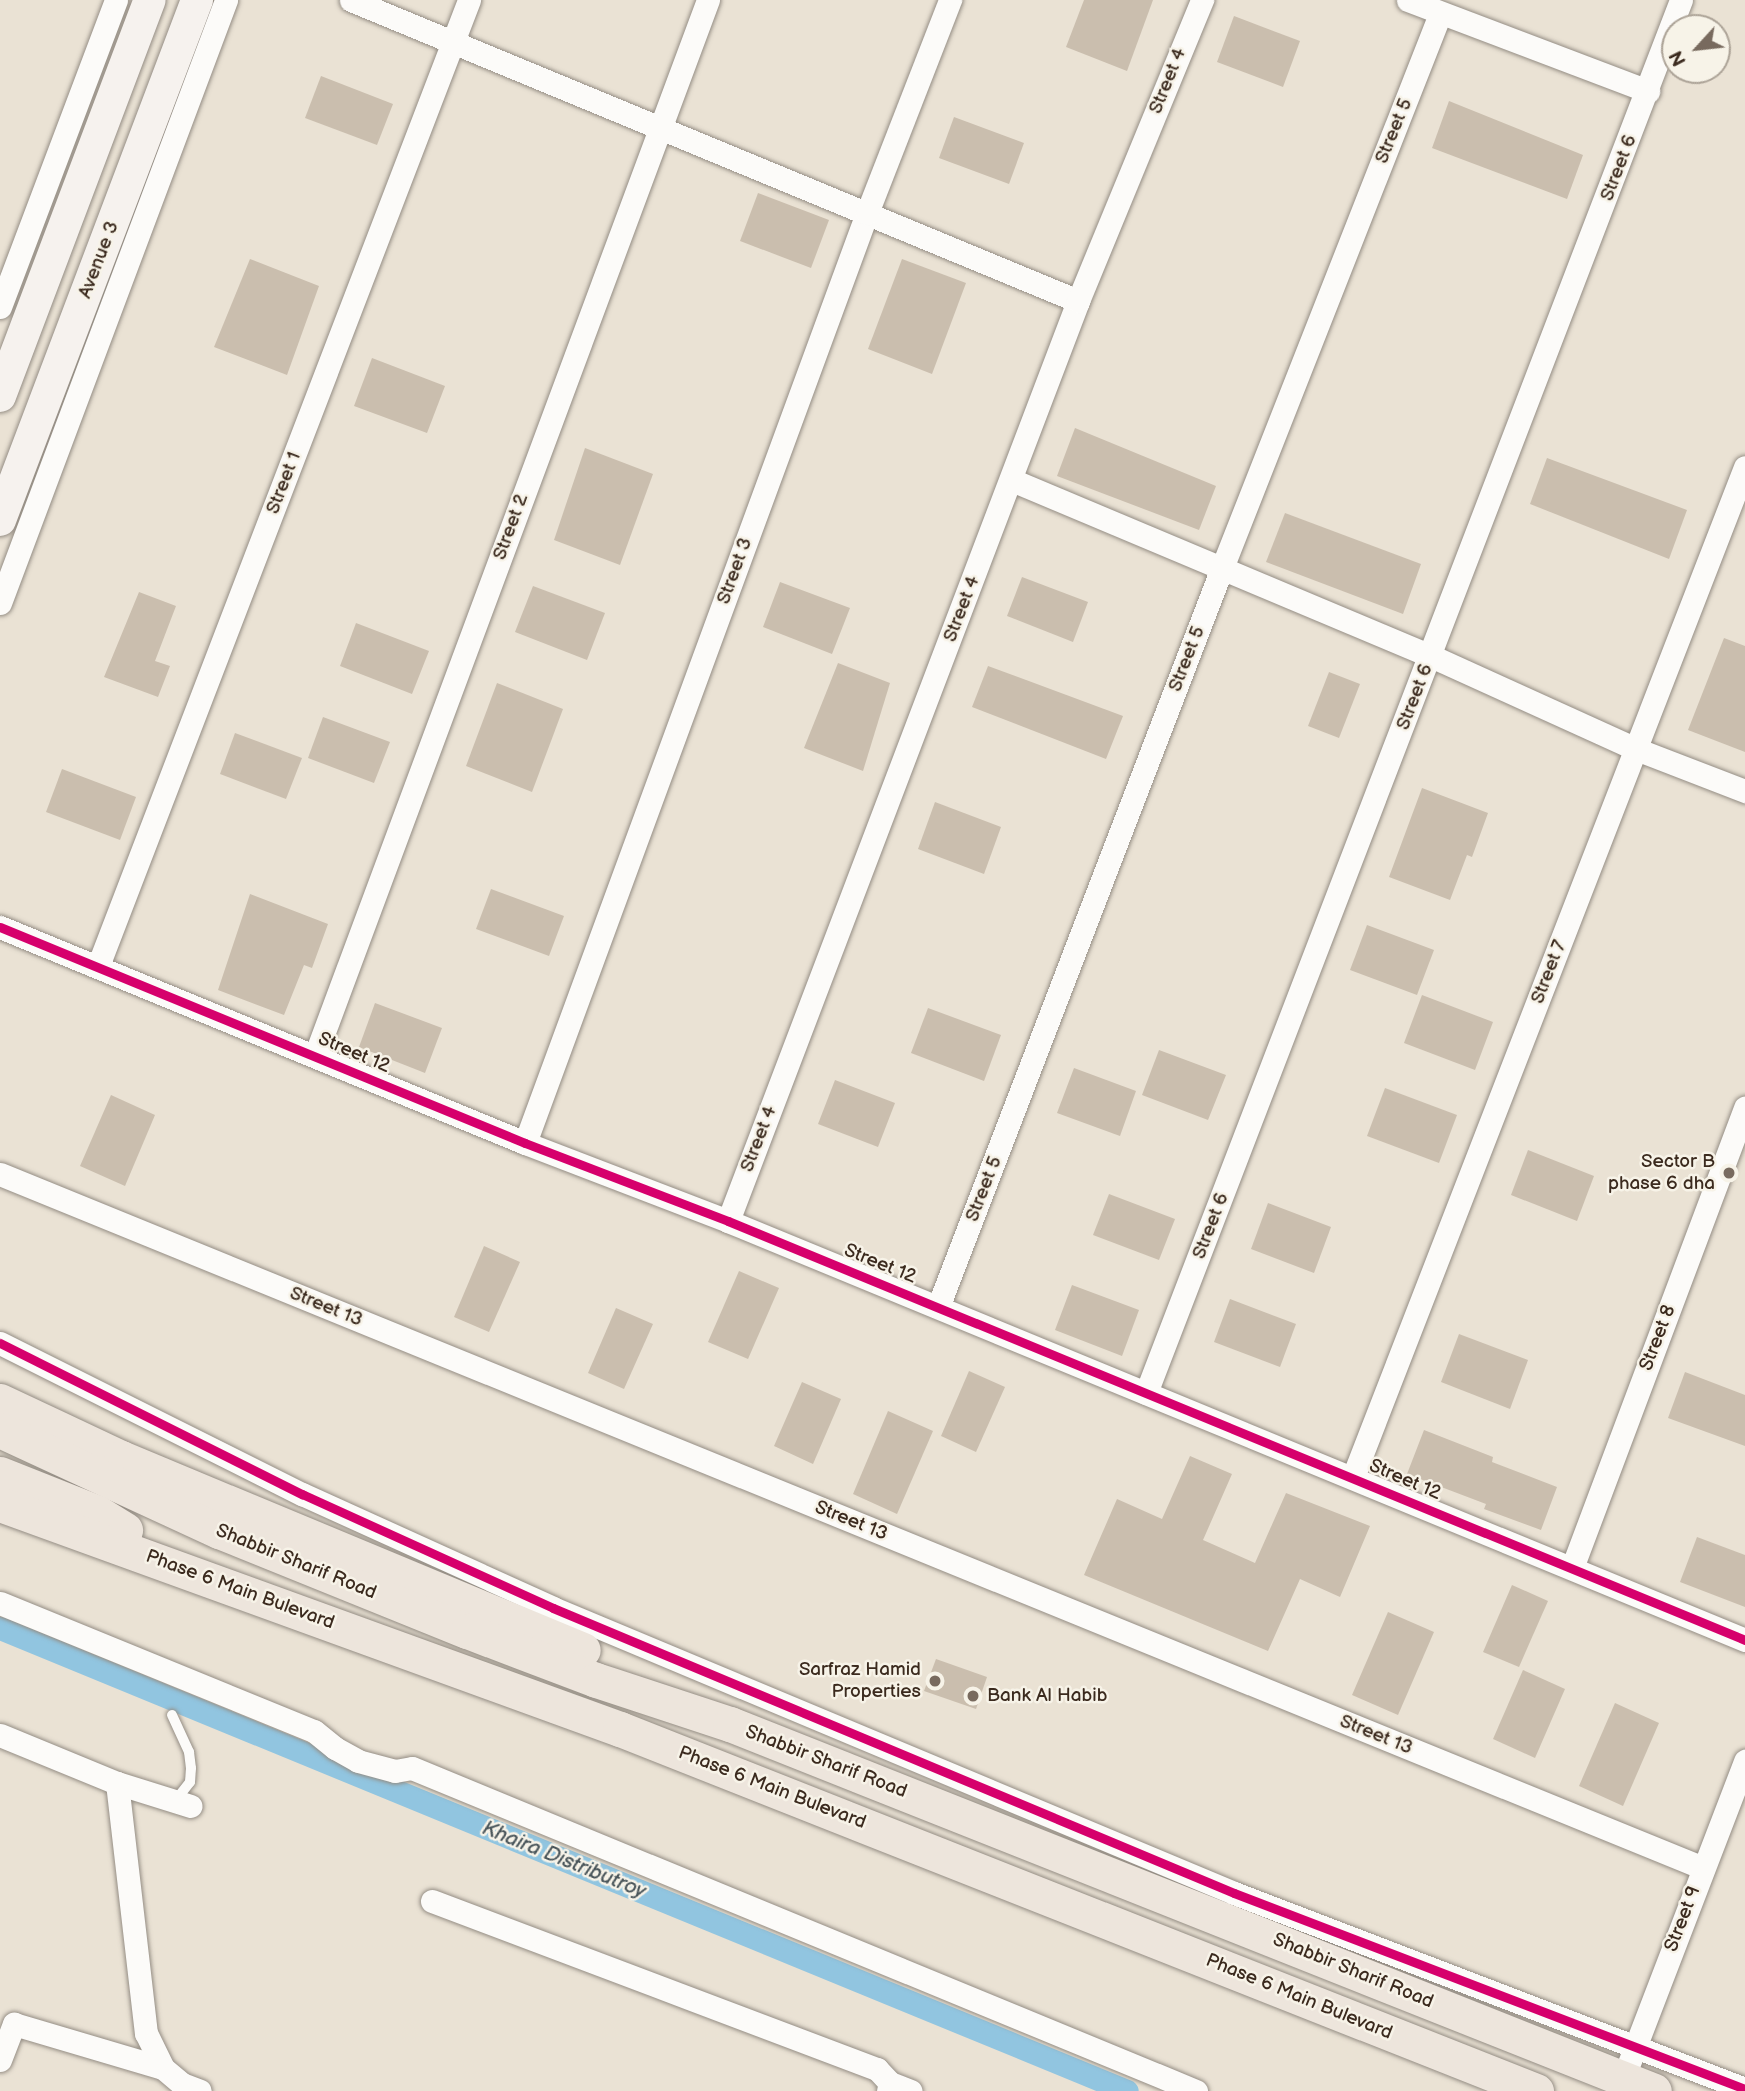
<!DOCTYPE html>
<html>
<head>
<meta charset="utf-8">
<style>
  body { margin:0 }
  #map { position:relative; width:1745px; height:2091px; overflow:hidden; background:#eae2d4; font-family:"Balsamiq Sans",sans-serif }
  div>[style] { position:absolute }
  .canal>* { height:23px; margin:-11.5px; padding:0 11.5px; transform-origin:11.5px; border-radius:11.5px; background:#91c5e0 }
  .building>* { inset:0; background:#cabeae }
  .roads { filter:drop-shadow(0 0 2px #948d84) drop-shadow(0 0 2px #948d84) }
  .lane>* { height:10px; margin:-5px; padding:0 5px; transform-origin:5px; border-radius:5px; background:#fcfbf9 }
  .street>* { height:23px; margin:-11.5px; padding:0 11.5px; transform-origin:11.5px; border-radius:11.5px; background:#fcfbf9 }
  .secondary>* { height:32px; margin:-16px; padding:0 16px; transform-origin:16px; border-radius:16px; background:#f6f2ee }
  .primary>* { height:35px; margin:-17.5px; padding:0 17.5px; transform-origin:17.5px; border-radius:17.5px; background:#ede5dc }
  .cycleway>* { height:9px; margin:-4.5px; padding:0 4.5px; transform-origin:4.5px; border-radius:4.5px; background:#d6006c }
  .dots>* { width:19px; height:19px; translate:-50% -50%; box-sizing:border-box; border:4px solid #f7f3e8; border-radius:50% }
  span { translate:-50% -50%; white-space:nowrap; text-align:center; line-height:1.15; -webkit-text-stroke:5px #f7f3e8; paint-order:stroke }
  .street-label { font-size:19px; color:#3b2a1e }
  .poi-label { font-size:19px; color:#3b2a1e }
  .right { translate:-100% -50%; text-align:right }
  .left { translate:0 -50%; text-align:left }
  .water-label { font-size:21px; color:#49555a; font-style:italic }
  .north { position:absolute; left:1661px; top:14px; width:70px; height:70px; box-sizing:border-box; background:#f7f3e8; border:2px solid #aca397; border-radius:50%; rotate:243deg; font-size:19px; font-weight:700; line-height:28px; text-align:center; color:#3b2a1e }
  .north::after { content:''; display:block; margin:auto; width:24px; height:32px; background:#786a5e; clip-path:polygon(50% 0,100% 100%,50% 72%,0 100%) }
</style>
</head>
<body>
<div id="map">
  <div class="canal">
    <div style="left:0;top:1628px;width:1218px;rotate:22.33deg"></div>
  </div>
  <div class="building">
    <div style="clip-path:polygon(1084px 0,1153px 0,1127px 71px,1066px 47px)"></div>
    <div style="clip-path:polygon(1234px 16px,1300px 41px,1283px 87px,1217px 62px)"></div>
    <div style="clip-path:polygon(321px 76px,393px 104px,377px 145px,305px 118px)"></div>
    <div style="clip-path:polygon(1449px 101px,1583px 155px,1567px 199px,1432px 148px)"></div>
    <div style="clip-path:polygon(954px 117px,1024px 143px,1009px 184px,939px 158px)"></div>
    <div style="clip-path:polygon(758px 193px,829px 220px,811px 268px,740px 241px)"></div>
    <div style="clip-path:polygon(250px 259px,319px 286px,287px 375px,214px 347px)"></div>
    <div style="clip-path:polygon(902px 259px,966px 283px,932px 374px,868px 349px)"></div>
    <div style="clip-path:polygon(372px 358px,445px 386px,427px 433px,354px 406px)"></div>
    <div style="clip-path:polygon(1075px 428px,1216px 486px,1199px 530px,1057px 476px)"></div>
    <div style="clip-path:polygon(585px 448px,653px 474px,620px 565px,554px 540px)"></div>
    <div style="clip-path:polygon(1547px 458px,1687px 510px,1669px 559px,1530px 504px)"></div>
    <div style="clip-path:polygon(1285px 513px,1421px 564px,1403px 614px,1266px 562px)"></div>
    <div style="clip-path:polygon(1022px 577px,1088px 602px,1073px 642px,1007px 616px)"></div>
    <div style="clip-path:polygon(780px 582px,850px 608px,832px 654px,763px 627px)"></div>
    <div style="clip-path:polygon(533px 586px,605px 613px,587px 660px,515px 632px)"></div>
    <div style="clip-path:polygon(139px 592px,176px 606px,155px 661px,170px 666px,158px 697px,104px 677px)"></div>
    <div style="clip-path:polygon(356px 623px,429px 651px,412px 694px,340px 666px)"></div>
    <div style="clip-path:polygon(1724px 638px,1745px 646px,1745px 752px,1688px 730px)"></div>
    <div style="clip-path:polygon(838px 663px,890px 683px,863px 771px,804px 748px)"></div>
    <div style="clip-path:polygon(988px 666px,1123px 716px,1106px 759px,972px 707px)"></div>
    <div style="clip-path:polygon(1329px 672px,1360px 684px,1339px 738px,1308px 726px)"></div>
    <div style="clip-path:polygon(497px 683px,563px 709px,532px 792px,466px 766px)"></div>
    <div style="clip-path:polygon(323px 717px,390px 742px,374px 783px,308px 758px)"></div>
    <div style="clip-path:polygon(235px 733px,302px 758px,286px 799px,220px 774px)"></div>
    <div style="clip-path:polygon(62px 769px,136px 797px,120px 840px,46px 812px)"></div>
    <div style="clip-path:polygon(1422px 788px,1488px 813px,1472px 857px,1467px 855px,1450px 900px,1389px 877px)"></div>
    <div style="clip-path:polygon(935px 802px,1001px 827px,984px 874px,918px 849px)"></div>
    <div style="clip-path:polygon(491px 889px,564px 916px,549px 956px,476px 929px)"></div>
    <div style="clip-path:polygon(250px 894px,328px 924px,312px 968px,304px 965px,284px 1015px,218px 990px)"></div>
    <div style="clip-path:polygon(1367px 925px,1434px 950px,1417px 995px,1350px 970px)"></div>
    <div style="clip-path:polygon(1422px 995px,1493px 1022px,1475px 1070px,1404px 1043px)"></div>
    <div style="clip-path:polygon(375px 1003px,442px 1028px,425px 1073px,359px 1047px)"></div>
    <div style="clip-path:polygon(928px 1008px,1001px 1035px,984px 1081px,911px 1053px)"></div>
    <div style="clip-path:polygon(1159px 1050px,1226px 1075px,1208px 1120px,1142px 1095px)"></div>
    <div style="clip-path:polygon(1074px 1068px,1136px 1091px,1120px 1136px,1057px 1113px)"></div>
    <div style="clip-path:polygon(835px 1080px,895px 1103px,878px 1147px,818px 1124px)"></div>
    <div style="clip-path:polygon(1385px 1088px,1457px 1115px,1439px 1163px,1367px 1136px)"></div>
    <div style="clip-path:polygon(111px 1095px,155px 1115px,125px 1186px,80px 1166px)"></div>
    <div style="clip-path:polygon(1528px 1150px,1594px 1176px,1577px 1221px,1511px 1195px)"></div>
    <div style="clip-path:polygon(1109px 1194px,1175px 1219px,1159px 1260px,1093px 1235px)"></div>
    <div style="clip-path:polygon(1268px 1203px,1331px 1227px,1314px 1273px,1251px 1249px)"></div>
    <div style="clip-path:polygon(484px 1246px,520px 1262px,489px 1332px,454px 1317px)"></div>
    <div style="clip-path:polygon(739px 1271px,779px 1288px,748px 1359px,708px 1342px)"></div>
    <div style="clip-path:polygon(1072px 1285px,1139px 1310px,1122px 1356px,1055px 1330px)"></div>
    <div style="clip-path:polygon(1230px 1299px,1296px 1324px,1280px 1367px,1214px 1342px)"></div>
    <div style="clip-path:polygon(616px 1308px,653px 1324px,624px 1389px,588px 1373px)"></div>
    <div style="clip-path:polygon(1459px 1334px,1528px 1360px,1510px 1409px,1441px 1382px)"></div>
    <div style="clip-path:polygon(969px 1371px,1005px 1387px,976px 1452px,941px 1436px)"></div>
    <div style="clip-path:polygon(1685px 1372px,1745px 1395px,1745px 1446px,1668px 1418px)"></div>
    <div style="clip-path:polygon(802px 1382px,841px 1399px,813px 1464px,774px 1446px)"></div>
    <div style="clip-path:polygon(888px 1411px,933px 1431px,897px 1514px,853px 1494px)"></div>
    <div style="clip-path:polygon(1424px 1430px,1493px 1457px,1492px 1462px,1557px 1487px,1541px 1530px,1484px 1509px,1486px 1504px,1407px 1474px)"></div>
    <div style="clip-path:polygon(1190px 1456px,1232px 1474px,1203px 1540px,1255px 1563px,1286px 1493px,1370px 1526px,1340px 1597px,1300px 1579px,1268px 1651px,1084px 1575px,1117px 1499px,1162px 1519px)"></div>
    <div style="clip-path:polygon(1697px 1537px,1745px 1555px,1745px 1607px,1680px 1582px)"></div>
    <div style="clip-path:polygon(1512px 1585px,1548px 1601px,1519px 1667px,1483px 1652px)"></div>
    <div style="clip-path:polygon(1388px 1612px,1434px 1632px,1398px 1715px,1352px 1695px)"></div>
    <div style="clip-path:polygon(936px 1659px,987px 1677px,976px 1709px,924px 1691px)"></div>
    <div style="clip-path:polygon(1523px 1670px,1565px 1689px,1535px 1758px,1493px 1739px)"></div>
    <div style="clip-path:polygon(1615px 1703px,1659px 1723px,1623px 1806px,1579px 1786px)"></div>
  </div>
  <div class="roads">
    <div class="lane">
      <div style="left:172px;top:1715px;width:41px;rotate:65.3deg"></div>
      <div style="left:189px;top:1752px;width:16px;rotate:83deg"></div>
      <div style="left:191px;top:1768px;width:14px;rotate:94deg"></div>
      <div style="left:190px;top:1782px;width:24px;rotate:128deg"></div>
    </div>
    <div class="street">
      <div style="left:351px;top:0;width:787px;rotate:22.49deg"></div>
      <div style="left:1408px;top:0;width:257px;rotate:20.8deg"></div>
      <div style="left:0;top:307px;width:328px;rotate:-69.3deg"></div>
      <div style="left:1012px;top:480px;width:454px;rotate:22.8deg"></div>
      <div style="left:1431px;top:656px;width:225px;rotate:24.4deg"></div>
      <div style="left:1636px;top:749px;width:117px;rotate:21.1deg"></div>
      <div style="left:0;top:603px;width:644px;rotate:-69.45deg"></div>
      <div style="left:0;top:927px;width:568px;rotate:22.36deg"></div>
      <div style="left:525px;top:1143px;width:217px;rotate:21deg"></div>
      <div style="left:728px;top:1221px;width:1100px;rotate:22.39deg"></div>
      <div style="left:98px;top:966px;width:1035px;rotate:-68.99deg"></div>
      <div style="left:315px;top:1056px;width:1127px;rotate:-69.59deg"></div>
      <div style="left:525px;top:1143px;width:991px;rotate:-69.81deg"></div>
      <div style="left:867px;top:213px;width:229px;rotate:-68.7deg"></div>
      <div style="left:0;top:1174px;width:1839px;rotate:22.17deg"></div>
      <div style="left:728px;top:1221px;width:984px;rotate:-69.17deg"></div>
      <div style="left:1078px;top:301px;width:326px;rotate:-67.6deg"></div>
      <div style="left:938px;top:1307px;width:792px;rotate:-68.98deg"></div>
      <div style="left:1222px;top:568px;width:595px;rotate:-68.52deg"></div>
      <div style="left:0;top:1343px;width:338px;rotate:26.6deg"></div>
      <div style="left:302px;top:1494px;width:276px;rotate:24.4deg"></div>
      <div style="left:553px;top:1608px;width:738px;rotate:22.71deg"></div>
      <div style="left:1234px;top:1893px;width:547px;rotate:20.98deg"></div>
      <div style="left:1146px;top:1393px;width:1492px;rotate:-68.99deg"></div>
      <div style="left:1353px;top:1477px;width:1083px;rotate:-68.79deg"></div>
      <div style="left:1572px;top:1568px;width:492px;rotate:-69.4deg"></div>
      <div style="left:0;top:1603px;width:339px;rotate:22.2deg"></div>
      <div style="left:314px;top:1731px;width:27px;rotate:39deg"></div>
      <div style="left:335px;top:1748px;width:26px;rotate:29deg"></div>
      <div style="left:358px;top:1761px;width:38px;rotate:15deg"></div>
      <div style="left:395px;top:1771px;width:17px;rotate:-10deg"></div>
      <div style="left:412px;top:1768px;width:848px;rotate:22.39deg"></div>
      <div style="left:0;top:1735px;width:126px;rotate:22.3deg"></div>
      <div style="left:117px;top:1783px;width:77px;rotate:17.3deg"></div>
      <div style="left:117px;top:1783px;width:252px;rotate:83.4deg"></div>
      <div style="left:146px;top:2033px;width:39px;rotate:64deg"></div>
      <div style="left:163px;top:2068px;width:25px;rotate:40deg"></div>
      <div style="left:182px;top:2084px;width:19px;rotate:21deg"></div>
      <div style="left:432px;top:1901px;width:476px;rotate:20.7deg"></div>
      <div style="left:877px;top:2069px;width:19px;rotate:47deg"></div>
      <div style="left:890px;top:2083px;width:8px;rotate:104deg"></div>
      <div style="left:0;top:2060px;width:39px;rotate:-69deg"></div>
      <div style="left:14px;top:2024px;width:155px;rotate:16.5deg"></div>
      <div style="left:1623px;top:2079px;width:341px;rotate:-69deg"></div>
      <div style="left:890px;top:2083px;width:22px;rotate:21deg"></div>
    </div>
    <div class="secondary">
      <div style="left:0;top:396px;width:423px;rotate:-69.3deg"></div>
      <div style="left:0;top:520px;width:556px;rotate:-69.25deg"></div>
    </div>
    <div class="primary">
      <div style="left:0;top:1401px;width:134px;rotate:25.2deg"></div>
      <div style="left:121px;top:1458px;width:500px;rotate:22.57deg"></div>
      <div style="left:0;top:1430px;width:241px;rotate:24.8deg"></div>
      <div style="left:219px;top:1531px;width:267px;rotate:22deg"></div>
      <div style="left:467px;top:1631px;width:138px;rotate:20.8deg"></div>
      <div style="left:596px;top:1680px;width:141px;rotate:18.2deg"></div>
      <div style="left:730px;top:1724px;width:994px;rotate:21.66deg"></div>
      <div style="left:0;top:1474px;width:105px;rotate:21.7deg"></div>
      <div style="left:98px;top:1513px;width:32px;rotate:32deg"></div>
      <div style="left:0;top:1504px;width:660px;rotate:19.95deg"></div>
      <div style="left:620px;top:1729px;width:985px;rotate:21.56deg"></div>
    </div>
  </div>
  <div class="cycleway">
    <div style="left:0;top:927px;width:568px;rotate:22.36deg"></div>
    <div style="left:525px;top:1143px;width:217px;rotate:21deg"></div>
    <div style="left:728px;top:1221px;width:1100px;rotate:22.39deg"></div>
    <div style="left:0;top:1343px;width:338px;rotate:26.6deg"></div>
    <div style="left:302px;top:1494px;width:276px;rotate:24.4deg"></div>
    <div style="left:553px;top:1608px;width:738px;rotate:22.71deg"></div>
    <div style="left:1234px;top:1893px;width:547px;rotate:20.98deg"></div>
  </div>
  <div class="dots">
    <div style="left:1729px;top:1173px;background:#786a5e"></div>
    <div style="left:935px;top:1681px;background:#786a5e"></div>
    <div style="left:973px;top:1696px;background:#786a5e"></div>
  </div>
  <div class="street-label">
    <span style="left:1168px;top:81px;rotate:-68deg">Street 4</span>
    <span style="left:1394px;top:131px;rotate:-68deg">Street 5</span>
    <span style="left:1619px;top:168px;rotate:-69deg">Street 6</span>
    <span style="left:99px;top:260px;rotate:-69deg">Avenue 3</span>
    <span style="left:284px;top:483px;rotate:-69deg">Street 1</span>
    <span style="left:511px;top:527px;rotate:-70deg">Street 2</span>
    <span style="left:735px;top:571px;rotate:-70deg">Street 3</span>
    <span style="left:962px;top:609px;rotate:-69deg">Street 4</span>
    <span style="left:1187px;top:659px;rotate:-69deg">Street 5</span>
    <span style="left:1415px;top:697px;rotate:-69deg">Street 6</span>
    <span style="left:1549px;top:972px;rotate:-69deg">Street 7</span>
    <span style="left:354px;top:1053px;rotate:23deg">Street 12</span>
    <span style="left:759px;top:1139px;rotate:-69deg">Street 4</span>
    <span style="left:984px;top:1189px;rotate:-69deg">Street 5</span>
    <span style="left:1211px;top:1226px;rotate:-69deg">Street 6</span>
    <span style="left:880px;top:1264px;rotate:22deg">Street 12</span>
    <span style="left:326px;top:1307px;rotate:22deg">Street 13</span>
    <span style="left:1658px;top:1338px;rotate:-69deg">Street 8</span>
    <span style="left:1405px;top:1480px;rotate:23deg">Street 12</span>
    <span style="left:851px;top:1521px;rotate:22deg">Street 13</span>
    <span style="left:296px;top:1562px;rotate:22deg">Shabbir Sharif Road</span>
    <span style="left:240px;top:1590px;rotate:20deg">Phase 6 Main Bulevard</span>
    <span style="left:1376px;top:1735px;rotate:22deg">Street 13</span>
    <span style="left:826px;top:1762px;rotate:21deg">Shabbir Sharif Road</span>
    <span style="left:772px;top:1788px;rotate:21deg">Phase 6 Main Bulevard</span>
    <span style="left:1683px;top:1919px;rotate:-69deg">Street 9</span>
    <span style="left:1353px;top:1971px;rotate:22deg">Shabbir Sharif Road</span>
    <span style="left:1299px;top:1997px;rotate:22deg">Phase 6 Main Bulevard</span>
  </div>
  <div class="poi-label">
    <span class="right" style="left:1715px;top:1173px">Sector B<br>phase 6 dha</span>
    <span class="right" style="left:921px;top:1681px">Sarfraz Hamid<br>Properties</span>
    <span class="left" style="left:987px;top:1696px">Bank Al Habib</span>
  </div>
  <div class="water-label">
    <span style="left:564px;top:1860px;rotate:22deg">Khaira Distributroy</span>
  </div>
  <div class="north">N</div>
</div>
</body>
</html>
